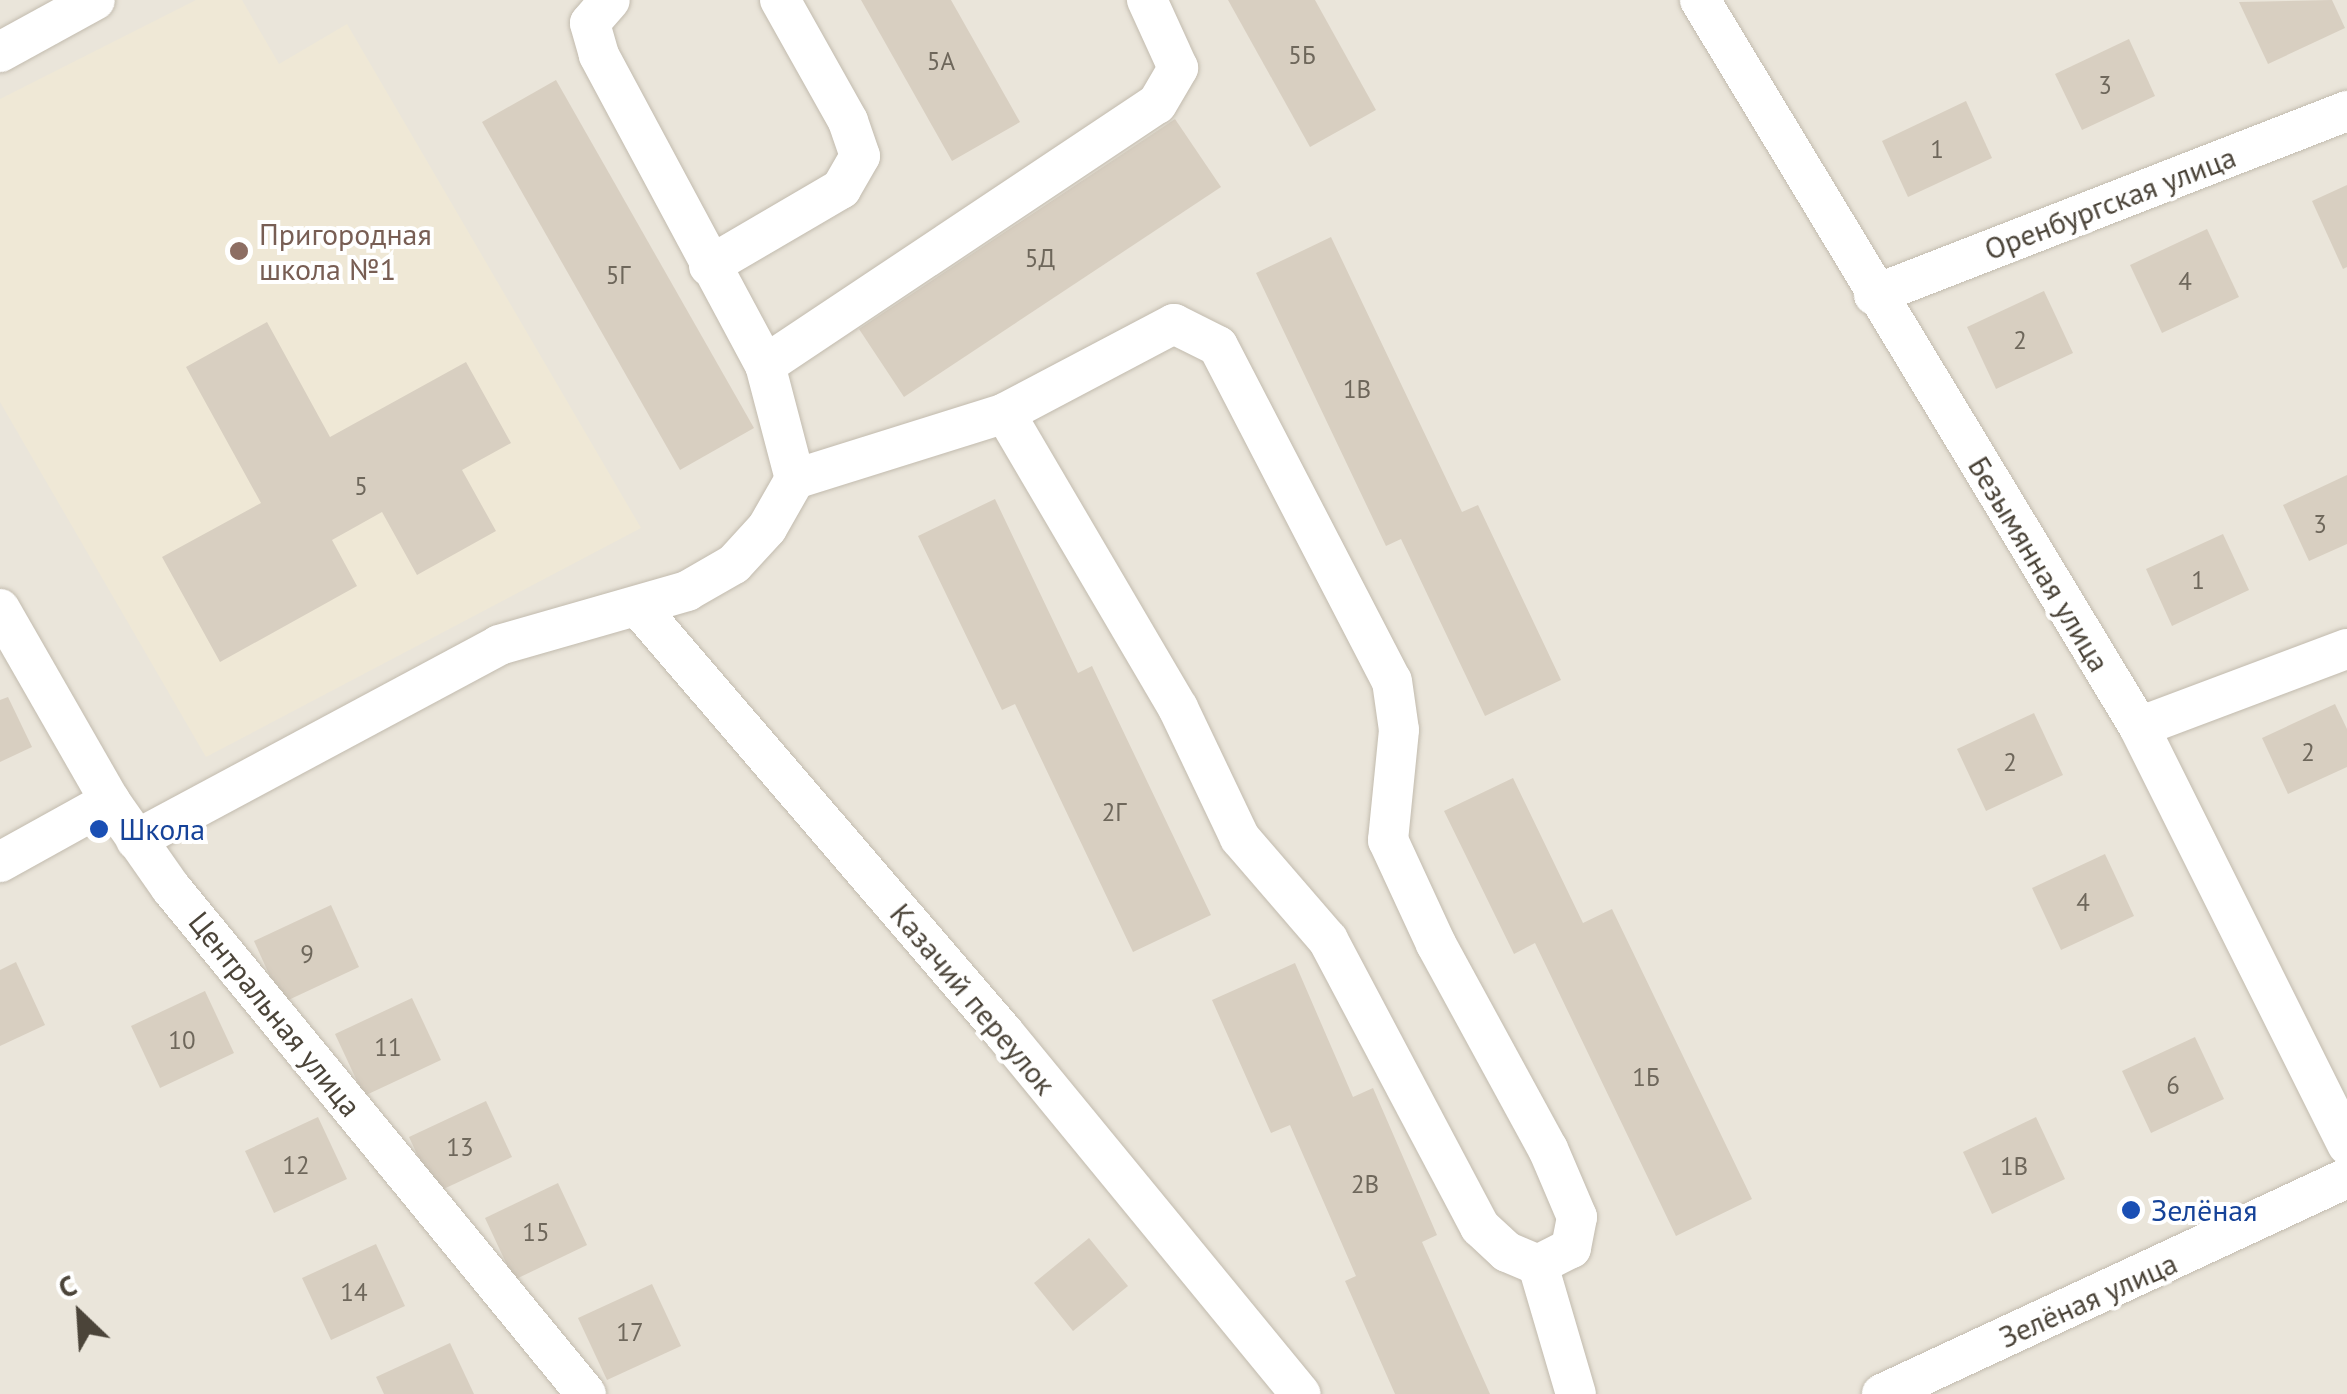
<!DOCTYPE html>
<html>
<head>
<meta charset="utf-8">
<style>
  body { margin:0 }
  #map { position:relative; width:2347px; height:1394px; overflow:hidden; background:#f6f3ec; font-family:"PT Sans",sans-serif }
  div>[style] { position:absolute }
  .residential>* { inset:0; background:#eae5da }
  .education>* { inset:0; background:#efe8d6 }
  .building>* { inset:0; background:#d8cfc1 }
  .roads { filter:drop-shadow(0 0 2px #c2bbae) drop-shadow(0 0 2px #c2bbae) }
  .minor>* { height:40px; margin:-20px; padding:0 20px; transform-origin:20px; border-radius:20px; background:#fff }
  .dots>* { width:28px; height:28px; translate:-50% -50%; box-sizing:border-box; border:5px solid #fff; border-radius:50% }
  span { translate:-50% -50%; white-space:nowrap; text-align:center; line-height:1.15; -webkit-text-stroke:8px #fff; paint-order:stroke }
  .number-label { font-size:25px; color:#6e675b }
  .number-label span { -webkit-text-stroke-width:0 }
  .street-label { font-size:30px; color:#4b4439 }
  .education-label { font-size:30px; color:#785e54 }
  .left { translate:0 -50%; text-align:left }
  .transit-label { font-size:30px; color:#164399 }
  .north { position:absolute; left:30px; top:1264px; width:100px; height:100px; -webkit-text-stroke:8px #fff; paint-order:stroke; rotate:335deg; font-size:28px; font-weight:700; line-height:40px; text-align:center; color:#4b4439 }
  .north::after { content:''; display:block; margin:auto; width:35px; height:45px; background:#4b4439; clip-path:polygon(50% 0,100% 100%,50% 72%,0 100%) }
</style>
</head>
<body>
<div id="map">
  <div class="residential">
    <div style="clip-path:polygon(0 0,2347px 0,2347px 1394px,0 1394px)"></div>
  </div>
  <div class="education">
    <div style="clip-path:polygon(196px 0,242px 0,279px 64px,347px 24px,641px 528px,206px 757px,0 402px,0 99px)"></div>
  </div>
  <div class="building">
    <div style="clip-path:polygon(861px 0,951px 0,1020px 122px,952px 161px)"></div>
    <div style="clip-path:polygon(1228px 0,1315px 0,1376px 110px,1310px 147px)"></div>
    <div style="clip-path:polygon(2332px 0,2345px 28px,2268px 64px,2239px 2px)"></div>
    <div style="clip-path:polygon(2129px 39px,2155px 96px,2082px 130px,2055px 74px)"></div>
    <div style="clip-path:polygon(556px 80px,754px 428px,680px 470px,482px 122px)"></div>
    <div style="clip-path:polygon(1966px 101px,1992px 158px,1908px 197px,1882px 141px)"></div>
    <div style="clip-path:polygon(1175px 119px,1221px 187px,904px 397px,859px 329px)"></div>
    <div style="clip-path:polygon(2347px 185px,2347px 267px,2343px 269px,2312px 201px)"></div>
    <div style="clip-path:polygon(2207px 229px,2239px 297px,2162px 333px,2130px 265px)"></div>
    <div style="clip-path:polygon(1331px 237px,1462px 512px,1478px 505px,1561px 680px,1485px 716px,1401px 539px,1386px 546px,1256px 273px)"></div>
    <div style="clip-path:polygon(2044px 291px,2073px 353px,1996px 389px,1967px 327px)"></div>
    <div style="clip-path:polygon(267px 322px,330px 437px,466px 362px,511px 443px,462px 470px,496px 531px,417px 575px,382px 512px,332px 540px,357px 586px,220px 662px,162px 557px,261px 503px,186px 367px)"></div>
    <div style="clip-path:polygon(2347px 475px,2347px 544px,2309px 561px,2283px 505px)"></div>
    <div style="clip-path:polygon(995px 499px,1078px 673px,1092px 666px,1211px 915px,1133px 952px,1015px 704px,1002px 710px,918px 536px)"></div>
    <div style="clip-path:polygon(2223px 534px,2249px 590px,2172px 626px,2146px 569px)"></div>
    <div style="clip-path:polygon(8px 697px,32px 747px,0 762px,0 700px)"></div>
    <div style="clip-path:polygon(2335px 704px,2347px 729px,2347px 767px,2288px 794px,2262px 738px)"></div>
    <div style="clip-path:polygon(2034px 713px,2063px 775px,1986px 811px,1957px 749px)"></div>
    <div style="clip-path:polygon(1513px 778px,1583px 923px,1612px 909px,1752px 1199px,1676px 1236px,1535px 943px,1514px 954px,1444px 811px)"></div>
    <div style="clip-path:polygon(2105px 854px,2134px 916px,2061px 950px,2032px 888px)"></div>
    <div style="clip-path:polygon(331px 905px,359px 967px,282px 1003px,254px 941px)"></div>
    <div style="clip-path:polygon(16px 962px,45px 1025px,0 1046px,0 970px)"></div>
    <div style="clip-path:polygon(1295px 963px,1353px 1097px,1373px 1088px,1437px 1235px,1422px 1242px,1490px 1394px,1395px 1394px,1345px 1281px,1356px 1276px,1290px 1125px,1271px 1133px,1212px 1000px)"></div>
    <div style="clip-path:polygon(205px 991px,234px 1053px,160px 1088px,131px 1026px)"></div>
    <div style="clip-path:polygon(412px 998px,441px 1060px,364px 1096px,335px 1034px)"></div>
    <div style="clip-path:polygon(2195px 1037px,2224px 1099px,2151px 1133px,2122px 1071px)"></div>
    <div style="clip-path:polygon(486px 1101px,512px 1157px,435px 1193px,409px 1137px)"></div>
    <div style="clip-path:polygon(318px 1117px,347px 1179px,274px 1213px,245px 1151px)"></div>
    <div style="clip-path:polygon(2036px 1117px,2065px 1179px,1992px 1214px,1963px 1152px)"></div>
    <div style="clip-path:polygon(558px 1183px,587px 1245px,514px 1280px,485px 1218px)"></div>
    <div style="clip-path:polygon(1089px 1238px,1128px 1286px,1073px 1331px,1034px 1283px)"></div>
    <div style="clip-path:polygon(376px 1244px,405px 1306px,331px 1340px,302px 1278px)"></div>
    <div style="clip-path:polygon(652px 1284px,681px 1346px,607px 1380px,578px 1318px)"></div>
    <div style="clip-path:polygon(450px 1343px,474px 1394px,384px 1394px,376px 1377px)"></div>
  </div>
  <div class="roads">
    <div class="minor">
      <div style="left:1700px;top:0;width:849px;rotate:58.87deg"></div>
      <div style="left:2139px;top:727px;width:467px;rotate:63.5deg"></div>
      <div style="left:0;top:52px;width:108px;rotate:-28.7deg"></div>
      <div style="left:709px;top:266px;width:153px;rotate:-30.3deg"></div>
      <div style="left:841px;top:189px;width:38px;rotate:-60deg"></div>
      <div style="left:860px;top:156px;width:37px;rotate:-109deg"></div>
      <div style="left:848px;top:121px;width:139px;rotate:-119.3deg"></div>
      <div style="left:1874px;top:295px;width:508px;rotate:-21.26deg"></div>
      <div style="left:765px;top:365px;width:471px;rotate:-33.7deg"></div>
      <div style="left:1157px;top:104px;width:42px;rotate:-59.7deg"></div>
      <div style="left:1178px;top:68px;width:75px;rotate:-114.5deg"></div>
      <div style="left:795px;top:479px;width:220px;rotate:-17.4deg"></div>
      <div style="left:1005px;top:413px;width:191px;rotate:-27.8deg"></div>
      <div style="left:1174px;top:324px;width:49px;rotate:26.6deg"></div>
      <div style="left:1218px;top:346px;width:377px;rotate:62.6deg"></div>
      <div style="left:1392px;top:681px;width:49px;rotate:81.9deg"></div>
      <div style="left:1399px;top:730px;width:111px;rotate:95.7deg"></div>
      <div style="left:1388px;top:840px;width:115px;rotate:65.2deg"></div>
      <div style="left:1436px;top:944px;width:234px;rotate:61.4deg"></div>
      <div style="left:1548px;top:1149px;width:74px;rotate:66.9deg"></div>
      <div style="left:1577px;top:1217px;width:32px;rotate:101deg"></div>
      <div style="left:1571px;top:1248px;width:37px;rotate:153deg"></div>
      <div style="left:1538px;top:1265px;width:34px;rotate:-157deg"></div>
      <div style="left:1507px;top:1252px;width:37px;rotate:-137deg"></div>
      <div style="left:1480px;top:1227px;width:325px;rotate:-117.9deg"></div>
      <div style="left:1328px;top:940px;width:135px;rotate:-130.8deg"></div>
      <div style="left:1240px;top:838px;width:144px;rotate:-115.5deg"></div>
      <div style="left:1178px;top:708px;width:342px;rotate:-120.4deg"></div>
      <div style="left:0;top:609px;width:221px;rotate:60.2deg"></div>
      <div style="left:110px;top:801px;width:106px;rotate:55deg"></div>
      <div style="left:171px;top:888px;width:654px;rotate:50.64deg"></div>
      <div style="left:640px;top:609px;width:559px;rotate:49.35deg"></div>
      <div style="left:1004px;top:1033px;width:467px;rotate:50.6deg"></div>
      <div style="left:2139px;top:727px;width:222px;rotate:-20.6deg"></div>
      <div style="left:136px;top:840px;width:412px;rotate:-28.2deg"></div>
      <div style="left:499px;top:645px;width:196px;rotate:-16deg"></div>
      <div style="left:687px;top:591px;width:54px;rotate:-29.9deg"></div>
      <div style="left:734px;top:564px;width:49px;rotate:-47.5deg"></div>
      <div style="left:767px;top:528px;width:56px;rotate:-60.3deg"></div>
      <div style="left:795px;top:479px;width:118px;rotate:-104.7deg"></div>
      <div style="left:765px;top:365px;width:352px;rotate:-118.2deg"></div>
      <div style="left:599px;top:55px;width:33px;rotate:-106deg"></div>
      <div style="left:590px;top:23px;width:30px;rotate:-49deg"></div>
      <div style="left:0;top:862px;width:126px;rotate:-29deg"></div>
      <div style="left:1538px;top:1265px;width:134px;rotate:73.6deg"></div>
      <div style="left:1882px;top:1394px;width:513px;rotate:-24.92deg"></div>
    </div>
  </div>
  <div class="dots">
    <div style="left:239px;top:251px;background:#8d6e63"></div>
    <div style="left:99px;top:829px;background:#1a4fb4"></div>
    <div style="left:2131px;top:1210px;background:#1a4fb4"></div>
  </div>
  <div class="number-label">
    <span style="left:1302px;top:55px">5Б</span>
    <span style="left:941px;top:61px">5А</span>
    <span style="left:2105px;top:85px">3</span>
    <span style="left:1937px;top:149px">1</span>
    <span style="left:1040px;top:258px">5Д</span>
    <span style="left:618px;top:275px">5Г</span>
    <span style="left:2185px;top:281px">4</span>
    <span style="left:2020px;top:340px">2</span>
    <span style="left:1357px;top:389px">1В</span>
    <span style="left:361px;top:486px">5</span>
    <span style="left:2320px;top:524px">3</span>
    <span style="left:2198px;top:580px">1</span>
    <span style="left:2308px;top:752px">2</span>
    <span style="left:2010px;top:762px">2</span>
    <span style="left:1114px;top:812px">2Г</span>
    <span style="left:2083px;top:902px">4</span>
    <span style="left:307px;top:954px">9</span>
    <span style="left:182px;top:1040px">10</span>
    <span style="left:388px;top:1047px">11</span>
    <span style="left:1646px;top:1077px">1Б</span>
    <span style="left:2173px;top:1085px">6</span>
    <span style="left:460px;top:1147px">13</span>
    <span style="left:296px;top:1165px">12</span>
    <span style="left:2014px;top:1166px">1В</span>
    <span style="left:1365px;top:1184px">2В</span>
    <span style="left:536px;top:1232px">15</span>
    <span style="left:354px;top:1292px">14</span>
    <span style="left:630px;top:1332px">17</span>
  </div>
  <div class="street-label">
    <span style="left:2110px;top:203px;rotate:-21deg">Оренбургская улица</span>
    <span style="left:2039px;top:564px;rotate:59deg">Безымянная улица</span>
    <span style="left:973px;top:999px;rotate:50deg">Казачий переулок</span>
    <span style="left:275px;top:1014px;rotate:51deg">Центральная улица</span>
    <span style="left:2088px;top:1300px;rotate:-24deg">Зелёная улица</span>
  </div>
  <div class="education-label">
    <span class="left" style="left:259px;top:251px">Пригородная<br>школа №1</span>
  </div>
  <div class="transit-label">
    <span class="left" style="left:119px;top:829px">Школа</span>
    <span class="left" style="left:2151px;top:1210px">Зелёная</span>
  </div>
  <div class="north">С</div>
</div>
</body>
</html>
